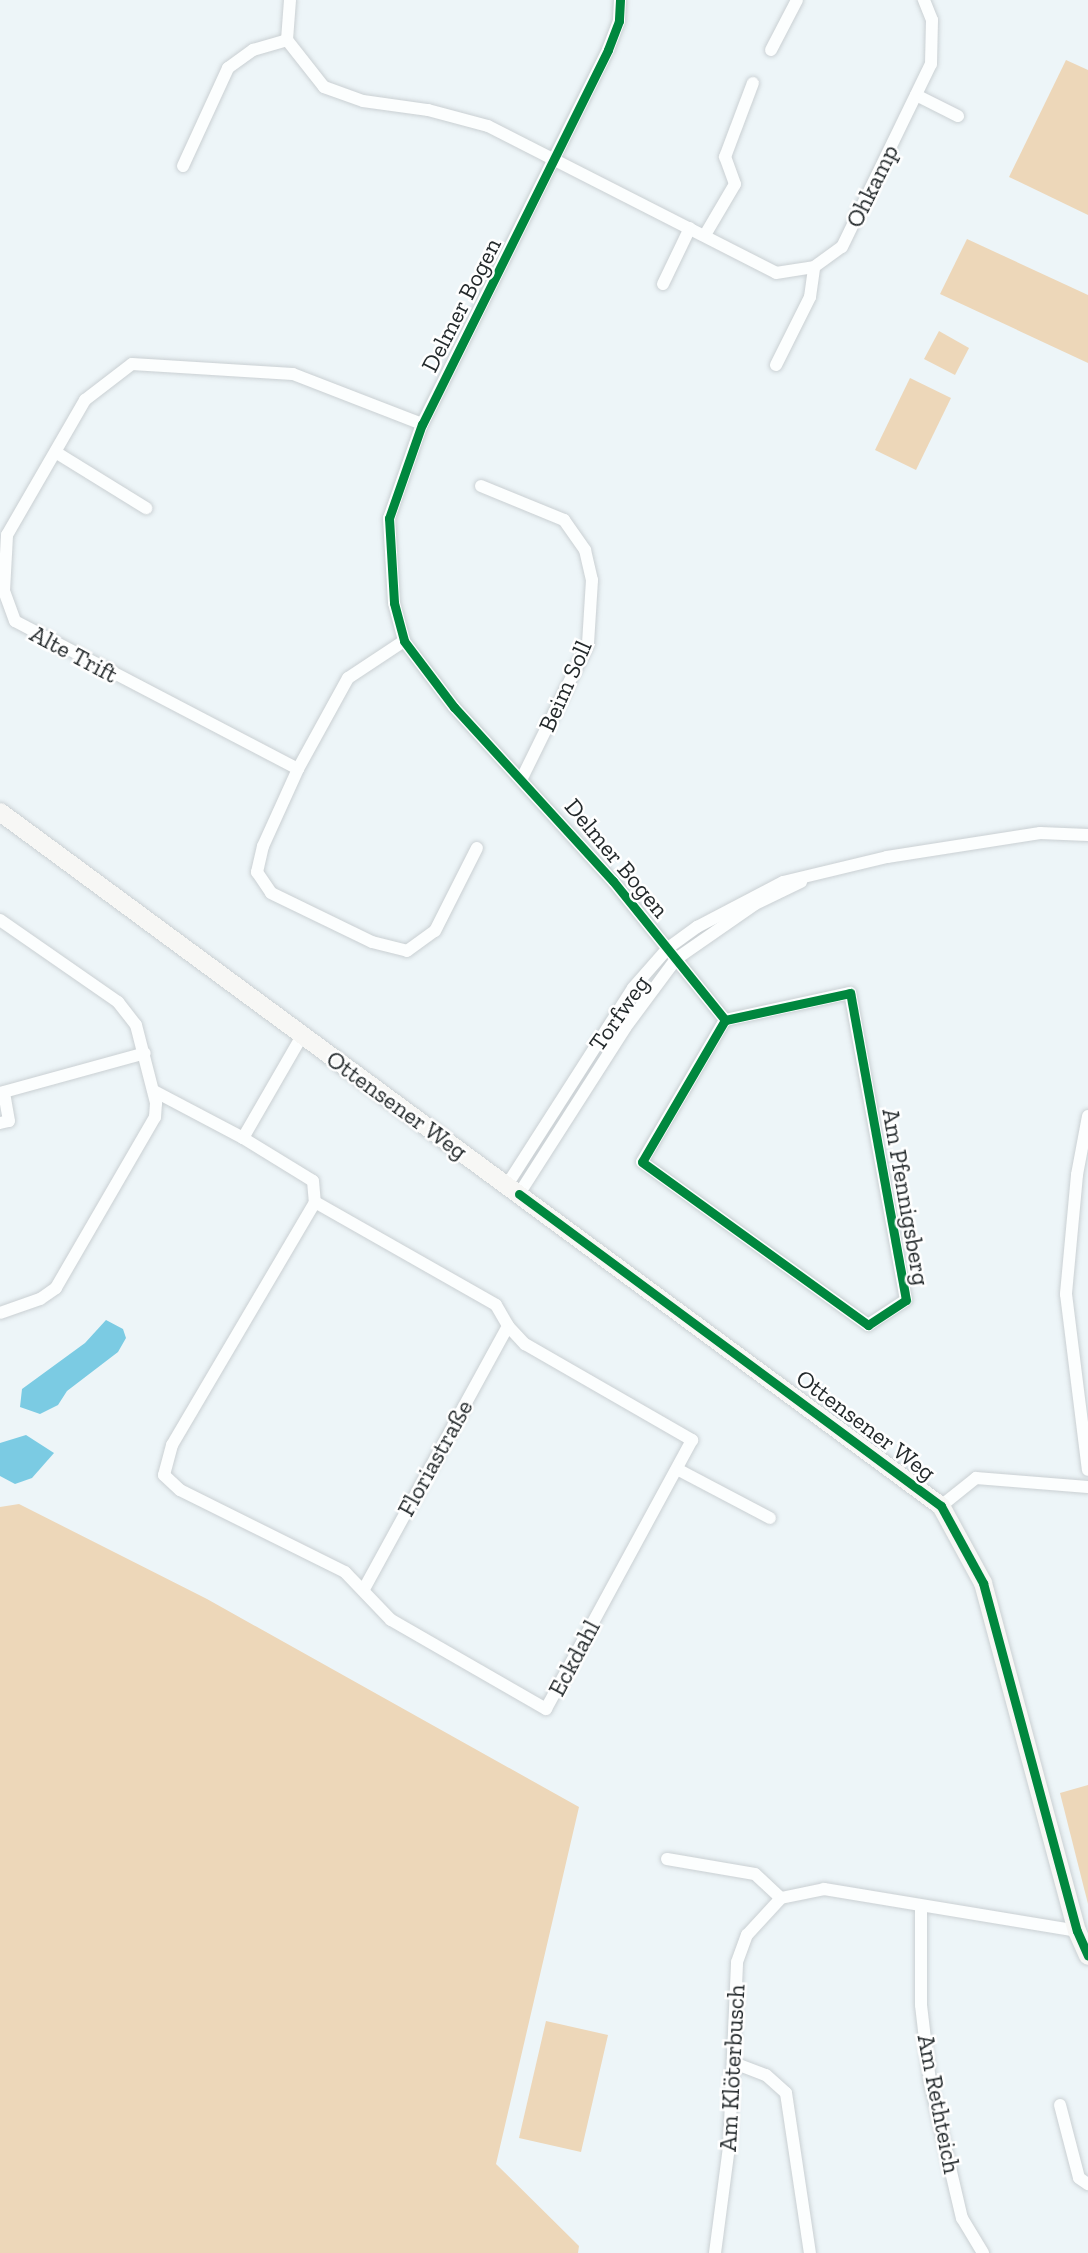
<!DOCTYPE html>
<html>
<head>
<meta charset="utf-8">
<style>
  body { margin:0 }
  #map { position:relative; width:1088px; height:2253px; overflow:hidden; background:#edf5f8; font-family:"Zilla Slab",serif }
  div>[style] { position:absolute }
  .green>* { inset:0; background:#edd7b9 }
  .water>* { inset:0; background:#7bcbe3 }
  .roads { filter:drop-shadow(0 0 2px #cad0d3) drop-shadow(0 0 2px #cad0d3) }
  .street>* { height:12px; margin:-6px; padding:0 6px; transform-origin:6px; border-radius:6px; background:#fcfefe }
  .secondary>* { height:18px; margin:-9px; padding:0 9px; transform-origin:9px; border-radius:9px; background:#f7f7f5 }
  .cycleway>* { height:9px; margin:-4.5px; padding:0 4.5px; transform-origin:4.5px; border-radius:4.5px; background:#00873e }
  span { translate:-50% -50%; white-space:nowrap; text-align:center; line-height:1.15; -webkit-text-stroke:5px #fff; paint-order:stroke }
  .street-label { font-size:24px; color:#242a2c }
</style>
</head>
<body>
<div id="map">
  <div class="green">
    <div style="clip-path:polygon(1066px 60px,1088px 70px,1088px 215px,1009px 177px)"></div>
    <div style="clip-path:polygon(967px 239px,1088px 295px,1088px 363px,940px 294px)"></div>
    <div style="clip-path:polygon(939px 331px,969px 348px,955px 375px,924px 359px)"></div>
    <div style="clip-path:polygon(910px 378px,951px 398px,916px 470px,875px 450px)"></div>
    <div style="clip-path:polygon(19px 1504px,207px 1599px,579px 1807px,496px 2164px,579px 2246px,578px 2253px,0 2253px,0 1507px)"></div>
    <div style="clip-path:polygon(1088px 1785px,1088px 1904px,1060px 1793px)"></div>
    <div style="clip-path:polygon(546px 2021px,608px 2035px,581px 2152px,519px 2138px)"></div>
  </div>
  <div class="water">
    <div style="clip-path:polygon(106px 1320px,123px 1329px,126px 1338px,118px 1352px,67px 1391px,58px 1405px,40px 1414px,20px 1407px,22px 1389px,85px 1343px)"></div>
    <div style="clip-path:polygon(26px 1435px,54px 1453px,32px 1478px,15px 1484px,0 1476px,0 1443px)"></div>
  </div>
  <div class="roads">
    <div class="street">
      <div style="left:290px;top:0;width:40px;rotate:94.3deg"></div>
      <div style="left:287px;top:40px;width:60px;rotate:51.8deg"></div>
      <div style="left:324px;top:87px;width:41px;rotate:19.7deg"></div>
      <div style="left:363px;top:101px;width:66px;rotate:7.9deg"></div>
      <div style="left:428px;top:110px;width:62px;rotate:14.9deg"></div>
      <div style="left:488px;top:126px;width:323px;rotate:27deg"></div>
      <div style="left:776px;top:273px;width:38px;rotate:-9deg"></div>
      <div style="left:814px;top:267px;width:34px;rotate:-36deg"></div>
      <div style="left:842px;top:247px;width:203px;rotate:-64.1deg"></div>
      <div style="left:931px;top:64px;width:44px;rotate:-88.7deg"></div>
      <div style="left:932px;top:20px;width:22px;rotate:-112deg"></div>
      <div style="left:620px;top:0;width:21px;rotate:93deg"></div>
      <div style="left:619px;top:21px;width:31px;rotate:111deg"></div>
      <div style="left:608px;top:50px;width:418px;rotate:116.4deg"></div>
      <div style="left:422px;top:424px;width:100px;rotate:109.3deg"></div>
      <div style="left:389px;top:518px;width:85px;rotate:86.6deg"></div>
      <div style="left:394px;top:603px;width:39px;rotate:75deg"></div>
      <div style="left:404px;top:641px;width:83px;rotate:52.9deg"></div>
      <div style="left:454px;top:707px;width:236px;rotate:47.6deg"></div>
      <div style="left:613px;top:881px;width:179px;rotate:51.1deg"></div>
      <div style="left:725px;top:1020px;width:164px;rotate:120.3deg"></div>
      <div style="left:642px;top:1162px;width:279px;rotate:35.8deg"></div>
      <div style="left:868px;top:1325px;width:45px;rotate:-33.3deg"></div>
      <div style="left:906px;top:1300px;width:312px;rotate:-100.3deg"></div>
      <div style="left:850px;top:993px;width:128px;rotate:167.8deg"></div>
      <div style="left:771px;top:50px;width:56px;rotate:-62.5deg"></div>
      <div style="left:916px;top:95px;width:47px;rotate:26.6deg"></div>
      <div style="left:183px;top:166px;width:108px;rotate:-65.3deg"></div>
      <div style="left:228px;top:68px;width:31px;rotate:-36deg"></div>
      <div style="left:253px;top:50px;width:35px;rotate:-16deg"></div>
      <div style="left:705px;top:235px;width:59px;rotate:-59.5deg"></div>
      <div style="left:735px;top:184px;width:29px;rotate:-110deg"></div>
      <div style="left:725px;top:157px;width:79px;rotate:-69.3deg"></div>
      <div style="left:663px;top:284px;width:62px;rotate:-64.3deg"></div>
      <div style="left:776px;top:365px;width:76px;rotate:-63.4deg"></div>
      <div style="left:810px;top:297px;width:30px;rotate:-82deg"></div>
      <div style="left:57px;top:453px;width:105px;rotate:31.7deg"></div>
      <div style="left:481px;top:486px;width:90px;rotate:22.3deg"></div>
      <div style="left:564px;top:520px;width:37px;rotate:55deg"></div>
      <div style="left:585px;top:550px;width:31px;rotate:77deg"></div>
      <div style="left:592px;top:580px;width:64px;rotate:93.6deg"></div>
      <div style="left:588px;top:644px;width:149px;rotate:116.2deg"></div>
      <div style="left:404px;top:641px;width:67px;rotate:146.5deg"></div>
      <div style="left:348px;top:678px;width:104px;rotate:118.8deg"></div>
      <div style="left:298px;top:769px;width:85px;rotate:114.4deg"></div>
      <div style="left:263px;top:846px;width:27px;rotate:103deg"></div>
      <div style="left:257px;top:872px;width:25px;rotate:56deg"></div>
      <div style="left:271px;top:893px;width:112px;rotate:25.9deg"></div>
      <div style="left:372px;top:942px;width:36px;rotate:14deg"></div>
      <div style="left:407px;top:951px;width:34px;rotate:-36deg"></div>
      <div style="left:435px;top:931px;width:93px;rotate:-63.2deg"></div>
      <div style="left:298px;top:769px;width:319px;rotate:-152.4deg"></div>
      <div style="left:15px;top:621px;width:32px;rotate:-110deg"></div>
      <div style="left:4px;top:591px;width:56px;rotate:-86.9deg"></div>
      <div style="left:7px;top:535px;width:156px;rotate:-60deg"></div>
      <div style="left:85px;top:400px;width:59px;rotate:-37.5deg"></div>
      <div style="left:132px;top:364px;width:161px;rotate:3.6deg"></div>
      <div style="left:293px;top:374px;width:138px;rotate:21.2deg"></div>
      <div style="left:0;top:920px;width:144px;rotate:34.8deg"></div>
      <div style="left:118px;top:1002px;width:29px;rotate:52deg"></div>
      <div style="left:136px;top:1025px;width:81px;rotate:75.6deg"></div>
      <div style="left:156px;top:1103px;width:14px;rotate:94deg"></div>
      <div style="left:155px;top:1117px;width:198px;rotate:120.1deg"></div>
      <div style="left:56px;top:1288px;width:19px;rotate:145deg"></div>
      <div style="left:40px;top:1299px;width:42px;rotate:160.7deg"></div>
      <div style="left:154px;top:1091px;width:101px;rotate:27.8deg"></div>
      <div style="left:243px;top:1138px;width:118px;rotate:-60deg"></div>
      <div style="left:0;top:1093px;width:150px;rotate:-15.4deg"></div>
      <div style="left:1088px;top:1116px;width:60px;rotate:100.6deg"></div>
      <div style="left:1077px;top:1175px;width:120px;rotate:95.3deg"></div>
      <div style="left:1066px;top:1294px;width:177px;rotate:82.9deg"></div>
      <div style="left:0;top:1123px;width:9px;rotate:-13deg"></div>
      <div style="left:9px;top:1121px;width:29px;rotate:-100deg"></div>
      <div style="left:243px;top:1138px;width:82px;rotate:31.6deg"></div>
      <div style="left:313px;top:1181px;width:21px;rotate:85deg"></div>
      <div style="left:315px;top:1202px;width:208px;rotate:29.6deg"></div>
      <div style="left:496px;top:1305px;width:24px;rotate:60deg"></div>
      <div style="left:508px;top:1326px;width:25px;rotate:47deg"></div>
      <div style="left:525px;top:1344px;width:193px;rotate:29.9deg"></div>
      <div style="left:692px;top:1440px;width:306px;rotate:118.5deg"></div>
      <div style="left:546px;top:1709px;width:179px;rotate:-150.1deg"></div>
      <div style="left:391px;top:1620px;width:66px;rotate:-133.8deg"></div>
      <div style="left:345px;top:1572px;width:184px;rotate:-153.6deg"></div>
      <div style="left:180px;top:1490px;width:22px;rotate:-137deg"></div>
      <div style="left:164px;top:1475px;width:31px;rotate:-75deg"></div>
      <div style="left:172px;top:1445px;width:282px;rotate:-59.5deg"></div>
      <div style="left:507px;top:1185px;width:234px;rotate:-57.4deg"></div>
      <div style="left:633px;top:988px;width:53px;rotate:-48.8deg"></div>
      <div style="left:668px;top:948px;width:36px;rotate:-36deg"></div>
      <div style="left:697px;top:927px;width:97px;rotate:-27.6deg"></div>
      <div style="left:783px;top:882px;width:107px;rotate:-13.5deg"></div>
      <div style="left:887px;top:857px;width:155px;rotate:-8.9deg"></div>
      <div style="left:1040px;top:833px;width:48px;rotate:2.4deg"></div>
      <div style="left:519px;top:1194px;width:197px;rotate:-57.4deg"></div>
      <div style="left:625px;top:1028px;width:86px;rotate:-53.5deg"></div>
      <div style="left:676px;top:959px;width:96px;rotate:-34.8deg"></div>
      <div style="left:755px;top:904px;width:51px;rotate:-25.6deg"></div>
      <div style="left:677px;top:1469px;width:105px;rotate:27.8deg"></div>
      <div style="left:941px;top:1506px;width:45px;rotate:-38.7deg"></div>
      <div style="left:976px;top:1478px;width:112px;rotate:4.6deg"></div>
      <div style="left:364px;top:1589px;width:300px;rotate:-61.3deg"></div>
      <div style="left:667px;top:1859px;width:89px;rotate:9.7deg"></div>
      <div style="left:755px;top:1874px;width:35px;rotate:43deg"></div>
      <div style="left:921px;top:1906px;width:99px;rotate:90deg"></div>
      <div style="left:921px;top:2005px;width:78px;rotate:83.3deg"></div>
      <div style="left:930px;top:2082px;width:140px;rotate:76.8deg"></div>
      <div style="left:962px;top:2218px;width:41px;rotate:59deg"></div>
      <div style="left:734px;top:2063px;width:34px;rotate:21deg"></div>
      <div style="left:766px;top:2075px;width:27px;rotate:42deg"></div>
      <div style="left:786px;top:2093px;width:162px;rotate:81.5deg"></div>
      <div style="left:1060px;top:2105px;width:75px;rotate:75.4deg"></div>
      <div style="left:1079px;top:2178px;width:11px;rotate:34deg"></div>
      <div style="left:715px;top:2253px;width:107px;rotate:-82.5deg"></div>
      <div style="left:729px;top:2147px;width:185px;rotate:-87.5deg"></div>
      <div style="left:737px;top:1962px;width:29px;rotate:-70deg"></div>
      <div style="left:747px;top:1935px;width:50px;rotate:-47.4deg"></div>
      <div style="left:781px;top:1898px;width:44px;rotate:-11.8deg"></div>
      <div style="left:824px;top:1889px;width:256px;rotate:9.4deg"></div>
    </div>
    <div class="secondary">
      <div style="left:0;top:812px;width:1169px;rotate:36.41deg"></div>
      <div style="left:941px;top:1506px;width:88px;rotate:61.4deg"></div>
      <div style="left:983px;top:1583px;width:360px;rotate:74.9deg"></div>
      <div style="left:1077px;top:1931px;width:27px;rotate:66deg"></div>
    </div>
  </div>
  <div class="cycleway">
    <div style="left:620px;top:0;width:21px;rotate:93deg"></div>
    <div style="left:619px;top:21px;width:31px;rotate:111deg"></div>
    <div style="left:608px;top:50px;width:418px;rotate:116.4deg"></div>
    <div style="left:422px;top:424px;width:100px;rotate:109.3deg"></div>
    <div style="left:389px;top:518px;width:85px;rotate:86.6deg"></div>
    <div style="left:394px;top:603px;width:39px;rotate:75deg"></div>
    <div style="left:404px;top:641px;width:83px;rotate:52.9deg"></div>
    <div style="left:454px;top:707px;width:236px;rotate:47.6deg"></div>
    <div style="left:613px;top:881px;width:179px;rotate:51.1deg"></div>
    <div style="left:725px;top:1020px;width:164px;rotate:120.3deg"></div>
    <div style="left:642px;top:1162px;width:279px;rotate:35.8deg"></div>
    <div style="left:868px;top:1325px;width:45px;rotate:-33.3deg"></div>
    <div style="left:906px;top:1300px;width:312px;rotate:-100.3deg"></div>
    <div style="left:850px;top:993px;width:128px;rotate:167.8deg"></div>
    <div style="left:519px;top:1194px;width:525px;rotate:36.48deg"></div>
    <div style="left:941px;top:1506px;width:88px;rotate:61.4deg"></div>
    <div style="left:983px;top:1583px;width:360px;rotate:74.9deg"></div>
    <div style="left:1077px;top:1931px;width:27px;rotate:66deg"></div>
  </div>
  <div class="street-label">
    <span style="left:872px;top:186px;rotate:-64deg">Ohkamp</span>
    <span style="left:461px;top:305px;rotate:-63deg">Delmer Bogen</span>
    <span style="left:74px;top:654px;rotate:28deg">Alte Trift</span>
    <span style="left:565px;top:686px;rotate:-66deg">Beim Soll</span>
    <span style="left:617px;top:858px;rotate:50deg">Delmer Bogen</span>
    <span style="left:619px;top:1013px;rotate:-55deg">Torfweg</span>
    <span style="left:397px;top:1105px;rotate:36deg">Ottensener Weg</span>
    <span style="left:906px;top:1197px;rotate:80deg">Am Pfennigsberg</span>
    <span style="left:866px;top:1425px;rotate:37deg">Ottensener Weg</span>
    <span style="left:435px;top:1458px;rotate:-61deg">Floriastraße</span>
    <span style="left:574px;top:1658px;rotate:-62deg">Eckdahl</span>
    <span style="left:732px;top:2068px;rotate:-87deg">Am Klöterbusch</span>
    <span style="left:939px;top:2104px;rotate:79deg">Am Rethteich</span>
  </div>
</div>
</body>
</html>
